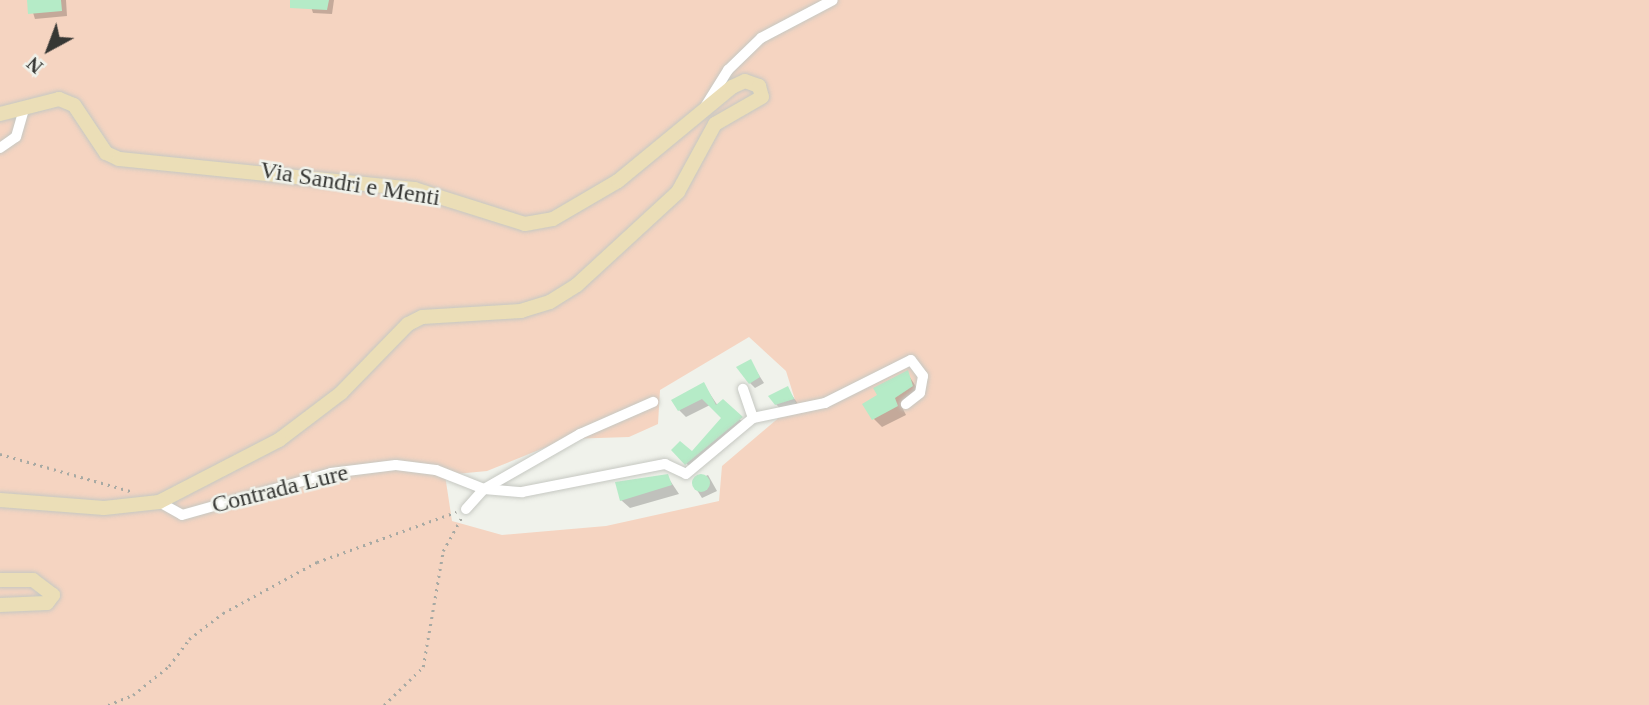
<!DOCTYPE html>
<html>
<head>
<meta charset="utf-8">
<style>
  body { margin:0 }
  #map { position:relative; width:1649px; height:705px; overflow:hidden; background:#f0f2eb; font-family:"Times New Roman",serif }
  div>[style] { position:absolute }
  .green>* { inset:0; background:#f5d4c1 }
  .shadow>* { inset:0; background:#0003 }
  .building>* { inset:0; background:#b5ebc7 }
  .round { border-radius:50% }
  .path>* { height:2.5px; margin-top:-1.25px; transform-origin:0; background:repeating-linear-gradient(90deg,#a7a9a3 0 2px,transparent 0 7px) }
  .roads { filter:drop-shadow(0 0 2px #c6c8c2) drop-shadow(0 0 2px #c6c8c2) }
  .street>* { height:10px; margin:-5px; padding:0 5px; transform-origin:5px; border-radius:5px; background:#fff }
  .secondary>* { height:14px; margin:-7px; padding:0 7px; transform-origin:7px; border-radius:7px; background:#ebdeb7 }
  span { translate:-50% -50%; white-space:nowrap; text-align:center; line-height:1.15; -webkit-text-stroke:5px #f0f2eb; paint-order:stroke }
  .street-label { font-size:24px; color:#363734 }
  .north { position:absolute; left:14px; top:14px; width:70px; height:70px; -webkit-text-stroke:5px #f0f2eb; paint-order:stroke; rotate:221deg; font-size:19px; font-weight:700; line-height:28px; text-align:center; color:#363734 }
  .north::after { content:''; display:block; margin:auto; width:24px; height:32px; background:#363734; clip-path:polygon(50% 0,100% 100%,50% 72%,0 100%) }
</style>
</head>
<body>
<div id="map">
  <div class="green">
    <div style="clip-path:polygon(evenodd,0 0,1649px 0,1649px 705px,0 705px,0 0,749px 337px,786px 371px,796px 403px,722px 466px,719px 501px,606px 526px,502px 535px,452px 521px,445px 475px,487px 471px,566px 439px,629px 437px,658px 424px,660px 390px,749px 337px)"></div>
  </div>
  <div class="shadow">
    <div style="clip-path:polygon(29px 0,66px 0,67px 16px,35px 19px)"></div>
    <div style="clip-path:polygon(309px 0,334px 0,332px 14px,313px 13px)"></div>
    <div style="clip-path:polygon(750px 361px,764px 383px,755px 388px,750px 383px)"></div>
    <div style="clip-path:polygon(907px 373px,921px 394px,902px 407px,906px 415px,882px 427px,874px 419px,880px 396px)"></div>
    <div style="clip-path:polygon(704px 385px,718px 406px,747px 424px,693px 470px,673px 450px,692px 454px,724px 418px,710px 405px,686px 417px,679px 410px)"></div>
    <div style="clip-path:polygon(787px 388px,798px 404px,781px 410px,776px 404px)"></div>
    <div style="clip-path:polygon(708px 475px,717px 491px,702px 498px,692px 482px)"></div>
    <div style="clip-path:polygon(667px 476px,679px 494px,630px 508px,621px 500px)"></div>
  </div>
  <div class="building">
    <div style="clip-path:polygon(27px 0,61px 0,62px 11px,28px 14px)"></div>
    <div style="clip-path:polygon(290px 0,329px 0,327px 10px,290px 8px)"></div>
    <div style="clip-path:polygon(751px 359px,760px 377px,749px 384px,736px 367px)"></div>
    <div style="clip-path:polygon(908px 370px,913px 386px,895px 398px,898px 406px,872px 420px,862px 404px,877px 395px,873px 388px)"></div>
    <div style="clip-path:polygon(704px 382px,716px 405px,723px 399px,743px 417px,685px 465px,671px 450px,680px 441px,692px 451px,721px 418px,702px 399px,678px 411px,671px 400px)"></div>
    <div style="clip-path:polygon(788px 386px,794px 399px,775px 405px,768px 396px)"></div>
    <div class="round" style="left:692px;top:474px;width:18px;height:18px"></div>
    <div style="clip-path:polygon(668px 474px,672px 485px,620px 501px,615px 482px)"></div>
  </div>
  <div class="path">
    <div style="left:0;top:454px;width:138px;rotate:15.9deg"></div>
    <div style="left:108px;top:705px;width:27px;rotate:-22deg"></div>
    <div style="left:133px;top:695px;width:46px;rotate:-38.9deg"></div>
    <div style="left:169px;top:666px;width:34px;rotate:-53deg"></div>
    <div style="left:189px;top:639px;width:43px;rotate:-37.4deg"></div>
    <div style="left:223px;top:613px;width:107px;rotate:-28.5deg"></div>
    <div style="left:317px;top:562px;width:148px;rotate:-19.8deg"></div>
    <div style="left:384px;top:705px;width:54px;rotate:-44.3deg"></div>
    <div style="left:423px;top:667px;width:118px;rotate:-80.2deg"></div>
    <div style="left:443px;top:551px;width:38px;rotate:-61deg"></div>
  </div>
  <div class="roads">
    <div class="street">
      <div style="left:705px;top:107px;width:44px;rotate:-58.1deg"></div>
      <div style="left:728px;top:70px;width:46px;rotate:-44.1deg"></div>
      <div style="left:761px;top:38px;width:81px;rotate:-27.8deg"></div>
      <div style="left:0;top:148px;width:19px;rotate:-35deg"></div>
      <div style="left:16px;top:137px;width:29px;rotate:-74deg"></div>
      <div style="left:753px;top:418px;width:74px;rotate:-11.8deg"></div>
      <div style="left:825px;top:403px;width:96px;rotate:-26.6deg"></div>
      <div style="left:911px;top:360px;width:20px;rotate:53deg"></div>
      <div style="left:923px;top:376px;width:17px;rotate:100deg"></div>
      <div style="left:920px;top:393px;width:18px;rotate:142deg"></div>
      <div style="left:159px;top:502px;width:26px;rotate:29deg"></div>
      <div style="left:182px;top:515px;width:155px;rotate:-15.7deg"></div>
      <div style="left:331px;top:473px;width:65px;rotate:-7deg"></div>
      <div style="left:396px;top:465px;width:40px;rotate:7.1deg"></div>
      <div style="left:436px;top:470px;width:52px;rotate:21.6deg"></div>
      <div style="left:484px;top:489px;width:38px;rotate:5deg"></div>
      <div style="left:522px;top:492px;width:146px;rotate:-11.1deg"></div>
      <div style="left:665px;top:464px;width:23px;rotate:25deg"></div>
      <div style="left:686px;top:474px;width:87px;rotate:-39.9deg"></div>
      <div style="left:753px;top:418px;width:31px;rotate:-109deg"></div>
      <div style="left:466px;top:509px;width:27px;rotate:-48deg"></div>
      <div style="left:484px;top:489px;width:111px;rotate:-29.8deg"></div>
      <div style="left:580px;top:434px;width:80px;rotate:-23.7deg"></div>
    </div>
    <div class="secondary">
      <div style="left:0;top:114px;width:61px;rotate:-14.3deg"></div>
      <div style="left:59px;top:99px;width:16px;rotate:22deg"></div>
      <div style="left:74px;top:105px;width:58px;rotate:56.3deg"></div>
      <div style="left:106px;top:153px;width:14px;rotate:25deg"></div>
      <div style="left:119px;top:159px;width:297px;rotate:5.8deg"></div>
      <div style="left:414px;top:189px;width:116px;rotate:17.5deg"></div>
      <div style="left:525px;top:224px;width:28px;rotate:-10deg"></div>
      <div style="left:553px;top:219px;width:75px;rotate:-30.3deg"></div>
      <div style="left:618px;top:181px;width:148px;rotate:-39.5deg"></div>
      <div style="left:732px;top:87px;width:14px;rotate:-25deg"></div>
      <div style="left:745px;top:81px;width:15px;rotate:20deg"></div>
      <div style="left:759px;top:86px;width:11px;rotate:75deg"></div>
      <div style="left:762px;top:97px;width:54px;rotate:150.1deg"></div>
      <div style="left:715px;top:124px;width:77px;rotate:118.6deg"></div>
      <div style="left:678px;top:192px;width:137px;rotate:137.4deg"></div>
      <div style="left:577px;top:285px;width:32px;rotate:148deg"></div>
      <div style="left:550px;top:302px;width:30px;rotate:163deg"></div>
      <div style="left:521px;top:311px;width:99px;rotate:176.5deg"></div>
      <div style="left:422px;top:317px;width:16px;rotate:153deg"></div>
      <div style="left:408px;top:324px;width:96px;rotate:134.2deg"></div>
      <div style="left:341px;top:393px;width:78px;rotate:142.8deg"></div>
      <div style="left:279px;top:440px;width:135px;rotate:152.7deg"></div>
      <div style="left:159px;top:502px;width:55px;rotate:173.8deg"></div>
      <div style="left:104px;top:508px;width:104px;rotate:-175.6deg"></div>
      <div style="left:0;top:580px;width:33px"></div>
      <div style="left:33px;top:580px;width:25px;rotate:37deg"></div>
      <div style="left:53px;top:595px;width:10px;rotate:127deg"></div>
      <div style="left:47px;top:603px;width:47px;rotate:177.6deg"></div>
    </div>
  </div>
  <div class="street-label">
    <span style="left:350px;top:184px;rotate:9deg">Via Sandri e Menti</span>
    <span style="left:280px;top:489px;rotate:-14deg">Contrada Lure</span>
  </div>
  <div class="north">N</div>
</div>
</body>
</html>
